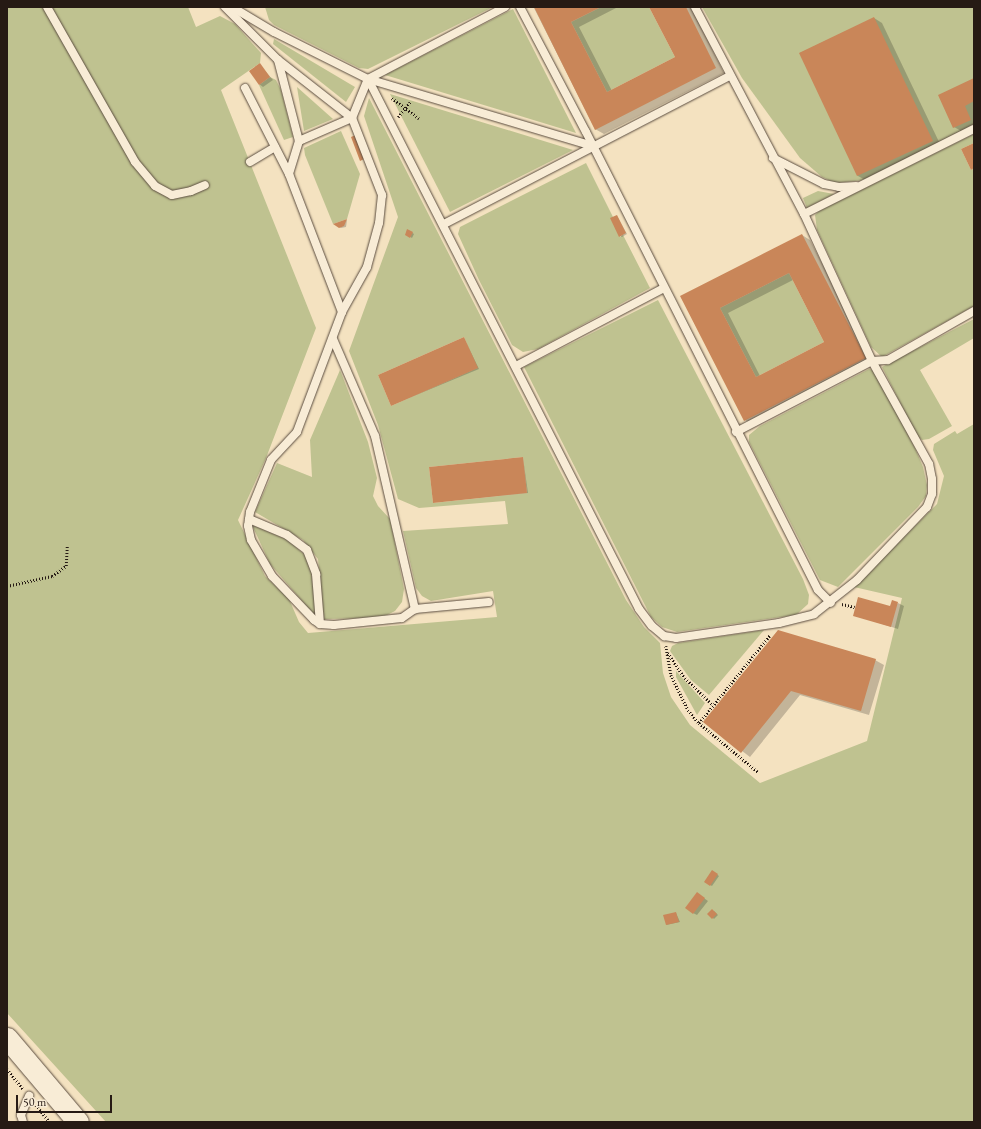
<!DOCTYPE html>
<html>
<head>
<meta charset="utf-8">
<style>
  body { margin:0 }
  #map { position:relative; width:981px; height:1129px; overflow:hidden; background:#f4e2c0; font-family:"EB Garamond",serif }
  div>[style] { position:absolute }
  .green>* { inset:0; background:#bfc290 }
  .shadow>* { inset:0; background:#0003 }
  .building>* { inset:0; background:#c98659 }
  .path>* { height:2.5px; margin-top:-1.25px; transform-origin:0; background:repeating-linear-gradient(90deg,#261a14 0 1px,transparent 0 3px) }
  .roads { filter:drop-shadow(0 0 1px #5a4c3f) drop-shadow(0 0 1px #5a4c3f) }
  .lane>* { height:8px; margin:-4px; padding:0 4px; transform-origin:4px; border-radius:4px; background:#f8ecd6 }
  .secondary>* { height:21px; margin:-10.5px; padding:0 10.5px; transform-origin:10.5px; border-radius:10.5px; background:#f8ecd6 }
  span { translate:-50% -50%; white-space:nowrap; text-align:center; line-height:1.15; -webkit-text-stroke:3.5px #f8ecd6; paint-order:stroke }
  .frame { position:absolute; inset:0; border:8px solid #261a14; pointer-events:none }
  .scale { position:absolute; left:16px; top:1095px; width:96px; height:18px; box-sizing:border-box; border:2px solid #261a14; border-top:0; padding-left:5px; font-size:12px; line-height:14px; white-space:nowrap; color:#261a14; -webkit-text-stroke:3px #f8ecd6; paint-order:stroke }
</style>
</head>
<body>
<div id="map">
  <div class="green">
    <div style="clip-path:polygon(evenodd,7px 7px,188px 7px,196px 27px,220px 16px,235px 24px,261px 53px,260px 63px,221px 90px,316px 328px,266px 458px,238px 520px,265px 576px,289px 599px,299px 622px,308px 633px,497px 617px,493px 591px,431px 601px,422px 596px,416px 588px,403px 531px,508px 524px,505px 501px,419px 508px,398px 499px,378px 425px,349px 351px,398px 217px,364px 116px,369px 98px,626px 600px,644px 627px,660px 643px,663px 673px,671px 697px,690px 725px,760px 783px,867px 741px,902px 598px,854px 587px,937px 504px,944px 476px,933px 450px,934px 444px,955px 431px,957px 434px,974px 424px,974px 1122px,106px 1122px,7px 1013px,7px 7px,464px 337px,477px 368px,391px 406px,378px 375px,464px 337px,7px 7px,523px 457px,527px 493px,433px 503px,429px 467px,523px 457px)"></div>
    <div style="clip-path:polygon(265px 7px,493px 7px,368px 69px,359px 68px,274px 25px,269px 20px)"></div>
    <div style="clip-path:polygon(601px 7px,649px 7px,675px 57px,607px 92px,571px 22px)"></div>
    <div style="clip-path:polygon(702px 7px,974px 7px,974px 124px,866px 180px,835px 183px,822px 177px,800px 158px,742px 78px)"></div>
    <div style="clip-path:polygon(513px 9px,576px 133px,385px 75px)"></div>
    <div style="clip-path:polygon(274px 39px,355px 87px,346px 102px,273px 44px)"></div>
    <div style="clip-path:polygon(270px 77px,276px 80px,281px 90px,293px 137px,284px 140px,259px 85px)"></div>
    <div style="clip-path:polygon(297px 87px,333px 119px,304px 131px)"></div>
    <div style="clip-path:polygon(390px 94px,573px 150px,450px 212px)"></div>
    <div style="clip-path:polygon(341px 131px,360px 174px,347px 219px,333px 224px,305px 155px,304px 148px)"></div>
    <div style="clip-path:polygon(974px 134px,974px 143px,961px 149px,971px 170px,974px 168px,974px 306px,882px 357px,871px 347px,817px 230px,815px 215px,819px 211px)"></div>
    <div style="clip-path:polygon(586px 163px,613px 217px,620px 237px,623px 235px,650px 288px,538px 349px,523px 352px,512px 345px,479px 280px,458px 234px,460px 227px)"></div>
    <div style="clip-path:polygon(818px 191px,834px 194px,807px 208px,803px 198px)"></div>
    <div style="clip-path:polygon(789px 273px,824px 342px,756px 377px,720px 308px)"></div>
    <div style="clip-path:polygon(658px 300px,803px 579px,809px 595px,808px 604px,796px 615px,677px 632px,662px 627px,651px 617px,524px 367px)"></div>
    <div style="clip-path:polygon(974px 319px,974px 338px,920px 370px,952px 426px,929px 439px,922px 440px,917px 436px,882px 367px)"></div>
    <div style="clip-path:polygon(869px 369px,873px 370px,877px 374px,915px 448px,923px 467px,927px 485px,926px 496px,918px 507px,838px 587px,820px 580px,749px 442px,749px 435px,760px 426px)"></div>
    <div style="clip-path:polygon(340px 370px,368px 442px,377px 478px,373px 496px,378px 506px,390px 519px,404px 589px,402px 602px,395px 611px,381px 618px,324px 619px,318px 559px,303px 540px,255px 512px,277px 463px,312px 477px,310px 440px)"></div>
    <div style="clip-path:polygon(252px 525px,288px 540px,307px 557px,311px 568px,316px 617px,270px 564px)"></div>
    <div style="clip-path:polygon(764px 630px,709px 695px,691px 680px,670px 651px,672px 646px,678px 643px)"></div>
    <div style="clip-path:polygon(676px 671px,705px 703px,697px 715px,676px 677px)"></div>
  </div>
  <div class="shadow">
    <div style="clip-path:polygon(536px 7px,618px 7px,579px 27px,612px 91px,676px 58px,650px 7px,691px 7px,724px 73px,604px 134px,595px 129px,534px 8px)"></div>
    <div style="clip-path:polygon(874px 18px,882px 23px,941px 146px,867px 181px,858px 176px,800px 53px)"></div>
    <div style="clip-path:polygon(260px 65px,273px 80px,263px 87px,259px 84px)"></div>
    <div style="clip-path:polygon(974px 79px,974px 127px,963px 132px,954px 127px)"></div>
    <div style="clip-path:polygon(617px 216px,627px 234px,622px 237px,620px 236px)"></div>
    <div style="clip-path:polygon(347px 220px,346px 227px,341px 228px,335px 224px)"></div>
    <div style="clip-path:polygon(408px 230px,414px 234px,412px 238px,406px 234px)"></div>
    <div style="clip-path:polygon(evenodd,802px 235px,810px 240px,874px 363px,753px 425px,745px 420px,681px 297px,802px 235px,793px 280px,826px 343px,760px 376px,728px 313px,793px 280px)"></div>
    <div style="clip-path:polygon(464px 338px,479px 369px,392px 405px)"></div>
    <div style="clip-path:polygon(523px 458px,528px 493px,434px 502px)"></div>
    <div style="clip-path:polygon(898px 603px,904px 606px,898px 629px,854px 615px,891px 608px)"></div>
    <div style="clip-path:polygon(875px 660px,884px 665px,869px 715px,800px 695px,750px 757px,704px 722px)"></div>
    <div style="clip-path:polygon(712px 871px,719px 876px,712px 886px,705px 882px)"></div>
    <div style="clip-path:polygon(701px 896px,708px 901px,697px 915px,693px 913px)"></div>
    <div style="clip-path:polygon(714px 911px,718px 915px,714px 919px,713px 918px)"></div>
    <div style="clip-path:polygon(676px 913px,680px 922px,666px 925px)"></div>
  </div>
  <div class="building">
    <div style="clip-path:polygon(534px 7px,601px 7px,571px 22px,607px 92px,675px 57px,649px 7px,686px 7px,716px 68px,595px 130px)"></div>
    <div style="clip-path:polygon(874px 17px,933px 141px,857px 176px,799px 53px)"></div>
    <div style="clip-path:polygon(260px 63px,270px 77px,259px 85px,249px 71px)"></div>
    <div style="clip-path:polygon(974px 78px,974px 101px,965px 106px,971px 120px,953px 128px,938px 95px)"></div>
    <div style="clip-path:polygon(358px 134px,366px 158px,360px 161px,351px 137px)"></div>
    <div style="clip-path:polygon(974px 143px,974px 168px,971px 170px,961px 149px)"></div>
    <div style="clip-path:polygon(617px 215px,626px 233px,619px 237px,610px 218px)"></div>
    <div style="clip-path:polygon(347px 219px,344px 226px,339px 228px,333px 224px)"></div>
    <div style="clip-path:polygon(407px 229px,413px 232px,410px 238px,405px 235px)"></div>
    <div style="clip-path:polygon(evenodd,802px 234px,866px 358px,744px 421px,680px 296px,802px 234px,789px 273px,824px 342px,756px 377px,720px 308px,789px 273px)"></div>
    <div style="clip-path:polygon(464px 337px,478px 368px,391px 406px,378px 375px)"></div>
    <div style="clip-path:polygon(523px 457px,527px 493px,433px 503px,429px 467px)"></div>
    <div style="clip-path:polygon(858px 597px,890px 606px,892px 600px,898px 602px,891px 627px,853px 616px)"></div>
    <div style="clip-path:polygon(778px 630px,876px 659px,861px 711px,791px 691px,741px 753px,703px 722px)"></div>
    <div style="clip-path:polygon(712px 870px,718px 874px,710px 886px,704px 882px)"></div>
    <div style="clip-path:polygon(697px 892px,705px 898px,693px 914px,685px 908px)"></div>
    <div style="clip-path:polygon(712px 909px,717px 914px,712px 919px,707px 914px)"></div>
    <div style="clip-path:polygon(676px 912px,679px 922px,666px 925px,663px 915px)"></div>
  </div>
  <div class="path">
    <div style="left:392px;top:98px;width:34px;rotate:37deg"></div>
    <div style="left:398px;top:117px;width:19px;rotate:-51deg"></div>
    <div style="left:7px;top:586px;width:46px;rotate:-12.5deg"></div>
    <div style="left:52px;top:576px;width:17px;rotate:-36deg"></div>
    <div style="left:66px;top:566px;width:21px;rotate:-87deg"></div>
    <div style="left:842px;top:604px;width:13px;rotate:13deg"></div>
    <div style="left:666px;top:646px;width:29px;rotate:80deg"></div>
    <div style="left:671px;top:675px;width:39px;rotate:64deg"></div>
    <div style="left:688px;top:710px;width:17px;rotate:50deg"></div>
    <div style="left:699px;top:723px;width:77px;rotate:39.7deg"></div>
    <div style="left:668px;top:653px;width:30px;rotate:56deg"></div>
    <div style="left:685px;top:678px;width:39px;rotate:44deg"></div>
    <div style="left:699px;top:723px;width:113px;rotate:-51.1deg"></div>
    <div style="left:7px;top:1069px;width:26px;rotate:51deg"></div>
    <div style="left:36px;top:1105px;width:22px;rotate:51deg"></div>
  </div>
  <div class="roads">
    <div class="lane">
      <div style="left:47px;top:7px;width:178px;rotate:60.4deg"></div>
      <div style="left:135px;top:162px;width:31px;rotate:50deg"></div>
      <div style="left:155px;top:186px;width:19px;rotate:28deg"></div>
      <div style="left:172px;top:195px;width:19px;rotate:-12deg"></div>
      <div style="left:191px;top:191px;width:15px;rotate:-23deg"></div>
      <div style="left:225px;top:7px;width:75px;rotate:45deg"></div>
      <div style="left:278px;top:60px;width:94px;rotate:38.1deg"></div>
      <div style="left:352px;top:118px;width:83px;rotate:68.7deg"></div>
      <div style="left:382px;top:195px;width:28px;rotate:96deg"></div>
      <div style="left:379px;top:223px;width:46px;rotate:105.3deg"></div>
      <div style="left:367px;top:267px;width:51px;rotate:119.1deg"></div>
      <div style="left:342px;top:312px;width:128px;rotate:110.6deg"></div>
      <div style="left:297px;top:432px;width:38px;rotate:133deg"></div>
      <div style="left:271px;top:460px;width:56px;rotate:112deg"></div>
      <div style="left:250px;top:512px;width:14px;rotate:98deg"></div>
      <div style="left:248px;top:526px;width:14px;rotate:78deg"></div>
      <div style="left:251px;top:540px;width:42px;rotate:59.7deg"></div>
      <div style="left:272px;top:576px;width:61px;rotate:46.3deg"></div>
      <div style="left:314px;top:620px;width:7px;rotate:34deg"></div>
      <div style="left:320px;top:624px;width:14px;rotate:4deg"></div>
      <div style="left:334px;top:625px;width:68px;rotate:-5.9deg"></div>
      <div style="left:402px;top:618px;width:16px;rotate:-35deg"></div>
      <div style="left:415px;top:609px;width:74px;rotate:-5.4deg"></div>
      <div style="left:232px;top:7px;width:49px;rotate:30.8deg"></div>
      <div style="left:274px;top:32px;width:105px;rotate:26.6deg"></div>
      <div style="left:368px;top:79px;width:235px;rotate:16.6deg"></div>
      <div style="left:520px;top:7px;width:141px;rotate:62.2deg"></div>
      <div style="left:586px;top:132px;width:513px;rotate:63.14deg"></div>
      <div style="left:818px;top:590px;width:18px;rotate:45deg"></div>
      <div style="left:278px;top:60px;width:84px;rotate:75.5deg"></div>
      <div style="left:299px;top:141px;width:58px;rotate:-23.5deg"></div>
      <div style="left:352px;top:118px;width:42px;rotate:-67.7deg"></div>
      <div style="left:368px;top:79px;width:155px;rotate:-27.7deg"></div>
      <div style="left:368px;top:79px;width:595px;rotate:62.92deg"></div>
      <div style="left:639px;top:609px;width:21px;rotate:53deg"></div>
      <div style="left:652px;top:626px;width:16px;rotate:40deg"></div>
      <div style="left:664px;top:636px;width:12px;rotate:9deg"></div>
      <div style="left:676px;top:638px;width:104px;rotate:-8.3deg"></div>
      <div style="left:779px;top:623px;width:36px;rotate:-14deg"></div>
      <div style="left:814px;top:614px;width:55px;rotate:-38.3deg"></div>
      <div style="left:857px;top:580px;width:101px;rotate:-46.2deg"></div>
      <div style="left:927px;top:507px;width:14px;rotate:-69deg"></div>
      <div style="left:932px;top:494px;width:15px;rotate:-90deg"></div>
      <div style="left:932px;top:479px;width:15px;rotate:-101deg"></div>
      <div style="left:929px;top:464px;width:118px;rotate:-119deg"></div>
      <div style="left:872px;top:361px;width:162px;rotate:-114.8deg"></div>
      <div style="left:804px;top:214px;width:234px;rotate:-117.8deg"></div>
      <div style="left:245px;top:88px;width:97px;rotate:62.9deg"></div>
      <div style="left:299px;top:141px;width:34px;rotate:107deg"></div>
      <div style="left:289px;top:174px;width:148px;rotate:69deg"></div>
      <div style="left:773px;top:158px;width:57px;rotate:27deg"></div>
      <div style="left:824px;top:184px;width:15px;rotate:11deg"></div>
      <div style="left:839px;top:187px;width:17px;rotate:-3deg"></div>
      <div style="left:250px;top:162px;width:29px;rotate:-31deg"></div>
      <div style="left:804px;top:214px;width:190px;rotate:-26.6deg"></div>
      <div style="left:444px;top:224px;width:322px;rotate:-27.4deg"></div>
      <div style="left:333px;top:339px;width:106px;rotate:66.6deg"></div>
      <div style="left:375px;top:436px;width:178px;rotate:77deg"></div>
      <div style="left:516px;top:366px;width:167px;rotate:-27.8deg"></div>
      <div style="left:736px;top:432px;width:153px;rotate:-27.6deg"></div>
      <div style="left:872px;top:361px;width:16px;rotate:-4deg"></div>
      <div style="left:888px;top:360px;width:99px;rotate:-29.7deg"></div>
      <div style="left:249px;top:519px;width:41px;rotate:22.8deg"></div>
      <div style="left:287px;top:535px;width:25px;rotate:37deg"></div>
      <div style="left:307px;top:550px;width:26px;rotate:69deg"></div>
      <div style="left:316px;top:574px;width:50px;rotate:85.4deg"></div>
      <div style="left:23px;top:1122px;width:7px;rotate:-106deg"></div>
      <div style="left:21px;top:1115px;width:21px;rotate:-67deg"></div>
    </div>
    <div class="secondary">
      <div style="left:7px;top:1038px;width:110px;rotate:49.8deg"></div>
    </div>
  </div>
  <div class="frame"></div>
  <div class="scale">50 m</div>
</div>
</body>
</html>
